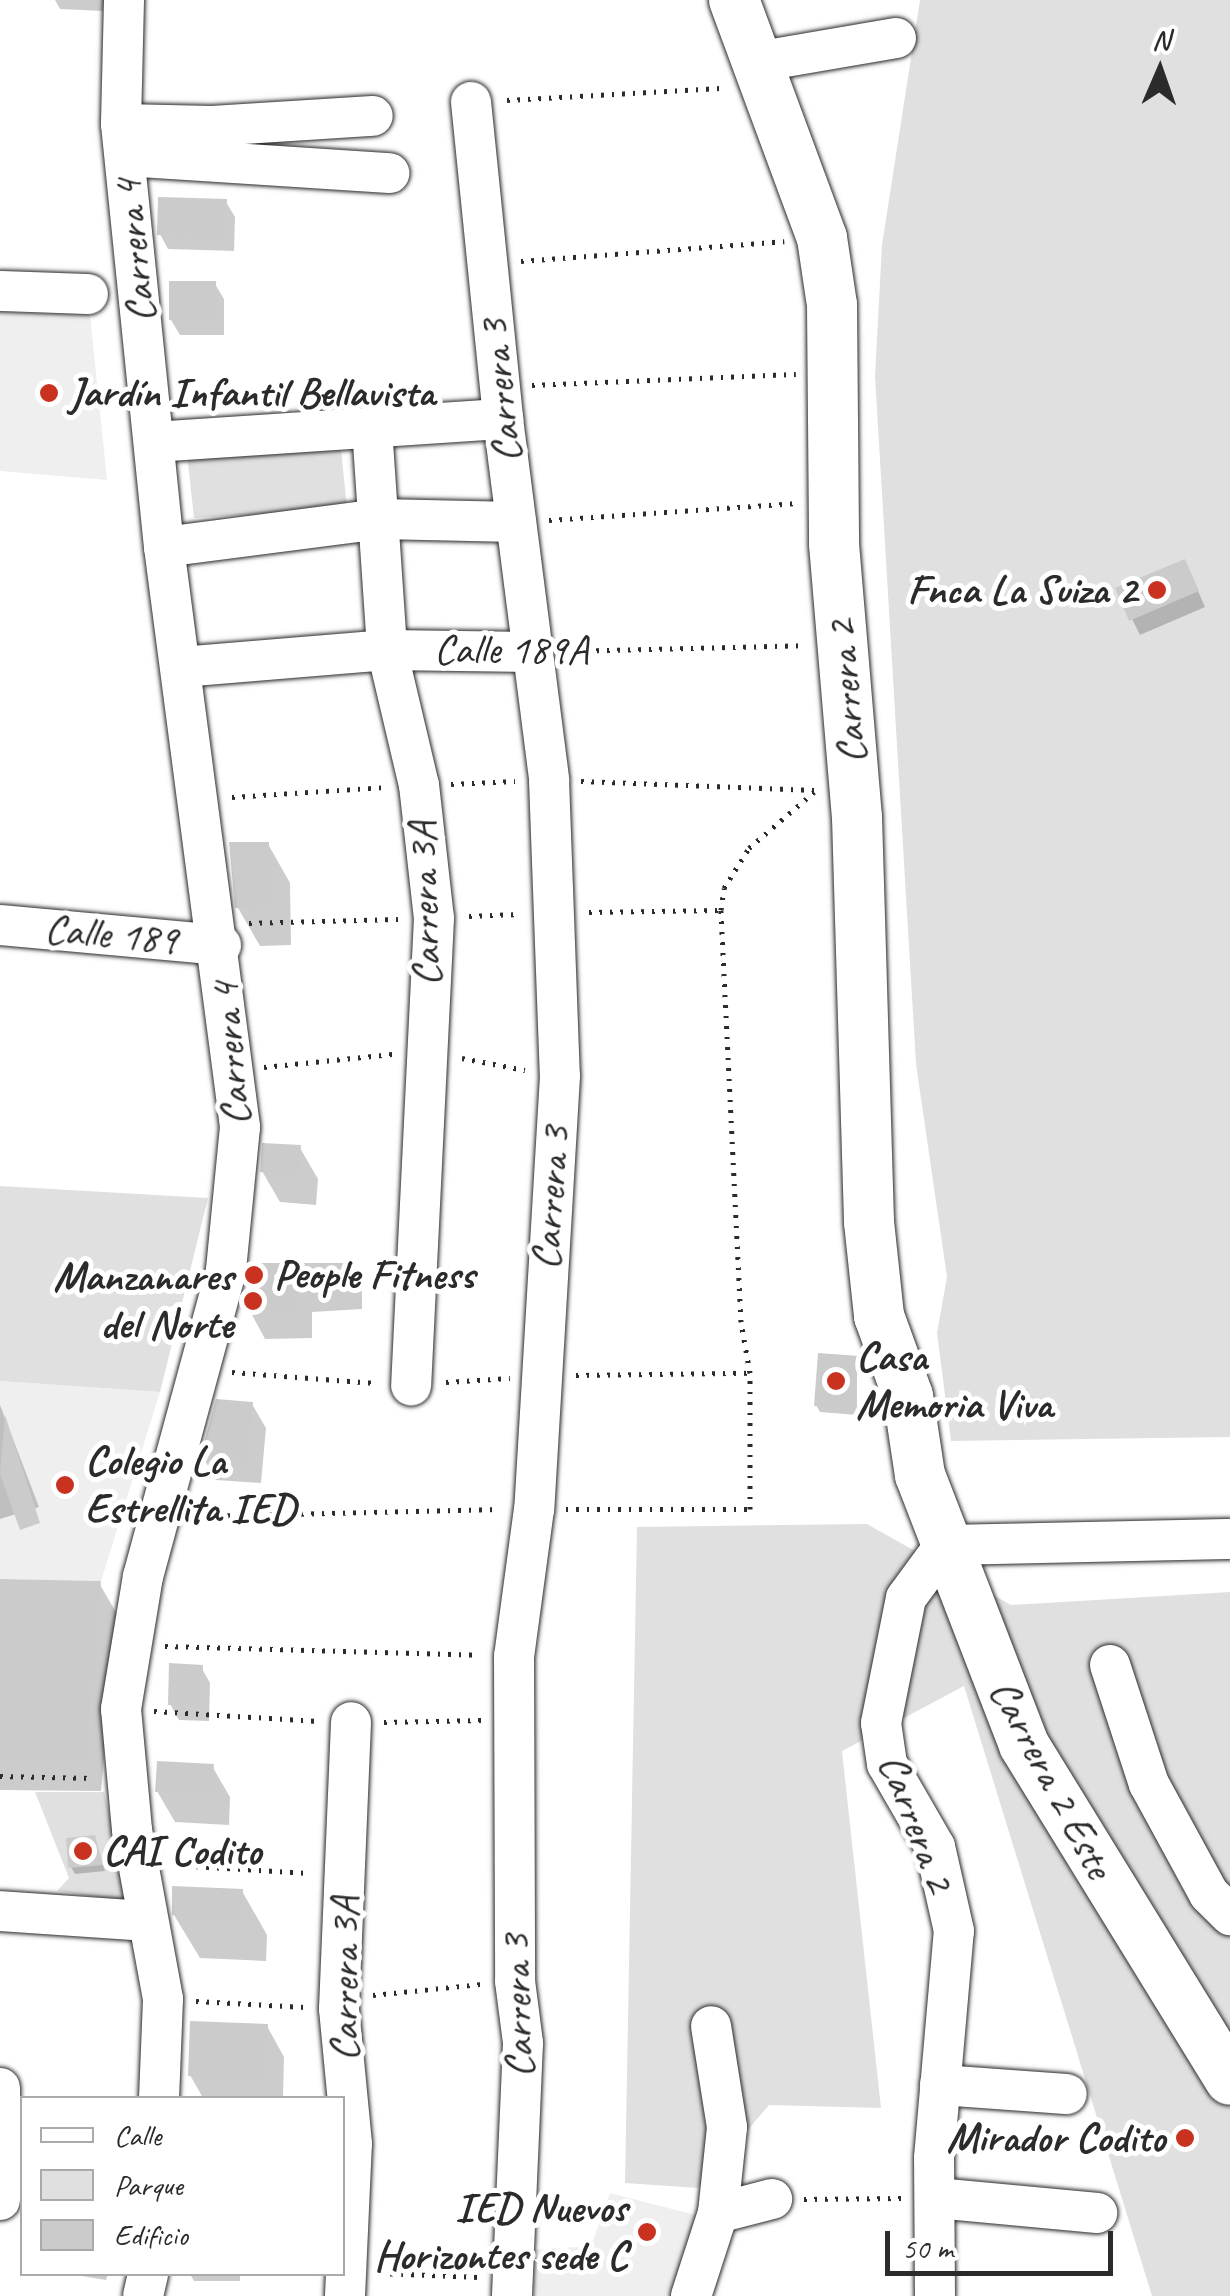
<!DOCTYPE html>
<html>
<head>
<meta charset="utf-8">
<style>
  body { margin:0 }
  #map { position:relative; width:1230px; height:2296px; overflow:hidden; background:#fff; font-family:Caveat,sans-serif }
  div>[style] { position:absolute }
  .built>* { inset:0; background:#efefef }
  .green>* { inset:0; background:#e0e0e0 }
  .shadow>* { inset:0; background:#0003 }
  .building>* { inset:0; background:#cbcbcb }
  .path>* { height:5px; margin-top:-2.5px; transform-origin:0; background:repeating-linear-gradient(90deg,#2b2b2b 0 2.5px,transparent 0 10.5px) }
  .roads { filter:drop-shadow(0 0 2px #2b2b2b) drop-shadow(0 0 2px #2b2b2b) }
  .minor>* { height:40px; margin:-20px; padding:0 20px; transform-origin:20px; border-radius:20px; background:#fff }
  .major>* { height:50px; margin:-25px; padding:0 25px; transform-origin:25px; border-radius:25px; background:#fff }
  .dots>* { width:28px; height:28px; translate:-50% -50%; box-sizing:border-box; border:5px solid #fff; border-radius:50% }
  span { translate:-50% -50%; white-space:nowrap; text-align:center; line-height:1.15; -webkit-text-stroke:10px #fff; paint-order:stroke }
  .street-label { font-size:42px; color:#2b2b2b }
  .poi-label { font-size:42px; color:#2b2b2b; font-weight:700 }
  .left { translate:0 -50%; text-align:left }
  .right { translate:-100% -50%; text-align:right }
  .legend { position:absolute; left:20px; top:2096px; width:325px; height:180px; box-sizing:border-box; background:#fff; border:2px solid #aaa; margin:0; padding:12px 18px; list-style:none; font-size:30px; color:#2b2b2b }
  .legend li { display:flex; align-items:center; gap:20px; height:50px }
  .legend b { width:50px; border:2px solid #aaa }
  .north { position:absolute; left:1110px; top:20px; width:100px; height:100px; -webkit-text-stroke:8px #fff; paint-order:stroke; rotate:2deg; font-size:28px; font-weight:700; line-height:40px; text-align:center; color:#2b2b2b }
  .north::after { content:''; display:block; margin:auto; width:35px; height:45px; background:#2b2b2b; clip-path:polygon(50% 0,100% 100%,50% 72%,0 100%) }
  .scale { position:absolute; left:885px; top:2231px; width:228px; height:45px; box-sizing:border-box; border:5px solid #2b2b2b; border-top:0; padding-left:12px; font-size:30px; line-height:35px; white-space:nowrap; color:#2b2b2b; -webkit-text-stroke:8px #fff; paint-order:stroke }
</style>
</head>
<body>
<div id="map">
  <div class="built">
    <div style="clip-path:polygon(0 312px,90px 315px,107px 480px,0 471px)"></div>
    <div style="clip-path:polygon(0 1381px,160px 1392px,101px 1581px,0 1579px)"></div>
    <div style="clip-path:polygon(610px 2193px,703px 2217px,677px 2296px,534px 2296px,534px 2250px,591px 2246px)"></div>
  </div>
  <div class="green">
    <div style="clip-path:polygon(920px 0,1230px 0,1230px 1437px,951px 1441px,937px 1333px,947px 1277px,916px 1064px,875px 376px,882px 245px)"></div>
    <div style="clip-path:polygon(341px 449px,347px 509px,194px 518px,187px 454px)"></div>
    <div style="clip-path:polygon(0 1186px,208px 1198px,160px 1392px,0 1381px)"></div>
    <div style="clip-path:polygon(867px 1524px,1011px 1605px,1230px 1592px,1230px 2296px,1152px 2296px,964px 1686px,842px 1751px,881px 2108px,769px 2105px,698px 2188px,625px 2183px,637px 1527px)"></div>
    <div style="clip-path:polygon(35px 1792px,104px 1792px,130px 1902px,57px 1891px,69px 1878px)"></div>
  </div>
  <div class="shadow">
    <div style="clip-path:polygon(55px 0,104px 0,103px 11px,60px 9px)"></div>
    <div style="clip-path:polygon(226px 202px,235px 217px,234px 251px,168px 249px,160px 234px)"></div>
    <div style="clip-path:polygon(215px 284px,224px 299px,224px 335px,180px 335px,171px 320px)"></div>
    <div style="clip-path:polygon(1192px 577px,1205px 607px,1140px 635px,1132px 619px)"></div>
    <div style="clip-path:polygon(268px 844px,290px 883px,291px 945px,260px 946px,238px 908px)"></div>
    <div style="clip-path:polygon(300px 1148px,318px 1179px,316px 1205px,280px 1202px,262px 1171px)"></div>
    <div style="clip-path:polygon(253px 1265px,346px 1265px,362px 1292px,362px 1309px,312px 1312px,312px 1338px,265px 1339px,250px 1311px)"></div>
    <div style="clip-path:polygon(857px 1359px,857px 1415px,820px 1412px,816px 1405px)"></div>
    <div style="clip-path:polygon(252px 1404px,266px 1428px,261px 1483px,216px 1480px,203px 1457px)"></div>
    <div style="clip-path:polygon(0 1405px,39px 1507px,0 1519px)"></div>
    <div style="clip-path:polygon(0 1581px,99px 1583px,117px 1614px,101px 1791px,0 1790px)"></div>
    <div style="clip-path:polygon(201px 1667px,210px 1683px,209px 1721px,179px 1720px,170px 1704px)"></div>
    <div style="clip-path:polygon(212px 1766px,230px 1797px,229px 1825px,175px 1822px,157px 1791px)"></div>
    <div style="clip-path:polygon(94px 1837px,105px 1871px,75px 1874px,71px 1867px)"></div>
    <div style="clip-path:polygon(242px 1891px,267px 1935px,266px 1961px,200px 1958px,174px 1915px)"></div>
    <div style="clip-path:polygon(267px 2026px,284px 2057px,283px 2098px,203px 2098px,190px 2075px)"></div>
    <div style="clip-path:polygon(70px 2274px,108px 2274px,106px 2280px)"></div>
    <div style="clip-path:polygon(190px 2274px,240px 2274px,240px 2281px,194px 2281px)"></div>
  </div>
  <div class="building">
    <div style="clip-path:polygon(158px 197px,227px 199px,226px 236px,157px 235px)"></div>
    <div style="clip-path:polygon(169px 281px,216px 281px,217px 321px,169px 320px)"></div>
    <div style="clip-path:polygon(1185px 559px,1199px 591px,1129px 621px,1115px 588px)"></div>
    <div style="clip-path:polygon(229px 842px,269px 842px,270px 907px,235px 908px)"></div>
    <div style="clip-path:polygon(262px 1143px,301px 1145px,299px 1174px,260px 1172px)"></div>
    <div style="clip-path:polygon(251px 1263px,347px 1263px,348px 1283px,297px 1285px,298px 1311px,247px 1312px)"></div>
    <div style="clip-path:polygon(818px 1353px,859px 1356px,854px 1409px,814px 1406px)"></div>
    <div style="clip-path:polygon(216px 1399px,253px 1402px,249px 1460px,200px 1457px)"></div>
    <div style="clip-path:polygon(5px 1415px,40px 1523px,20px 1530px,0 1474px)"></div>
    <div style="clip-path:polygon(0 1579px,101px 1581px,84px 1760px,0 1760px)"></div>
    <div style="clip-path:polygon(169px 1663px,203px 1665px,201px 1706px,168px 1705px)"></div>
    <div style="clip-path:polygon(157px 1761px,214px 1764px,212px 1795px,155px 1792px)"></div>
    <div style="clip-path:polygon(95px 1835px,103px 1865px,68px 1868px,66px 1838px)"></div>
    <div style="clip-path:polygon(172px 1886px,243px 1889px,242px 1918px,172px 1915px)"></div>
    <div style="clip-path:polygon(190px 2021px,268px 2024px,266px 2080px,188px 2076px)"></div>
  </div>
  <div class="path">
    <div style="left:507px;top:100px;width:218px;rotate:-3.2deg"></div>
    <div style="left:521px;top:261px;width:264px;rotate:-4.3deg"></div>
    <div style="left:532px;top:385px;width:264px;rotate:-2.4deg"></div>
    <div style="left:549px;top:520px;width:249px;rotate:-3.9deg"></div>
    <div style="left:565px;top:651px;width:239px;rotate:-1.4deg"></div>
    <div style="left:581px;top:781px;width:234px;rotate:2.2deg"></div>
    <div style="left:451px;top:784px;width:64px;rotate:-2.7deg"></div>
    <div style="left:232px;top:797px;width:153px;rotate:-3.7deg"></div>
    <div style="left:589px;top:912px;width:132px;rotate:-0.9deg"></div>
    <div style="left:469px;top:916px;width:49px;rotate:-2.3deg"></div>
    <div style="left:249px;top:923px;width:149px;rotate:-1.5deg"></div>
    <div style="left:462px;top:1058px;width:64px;rotate:10.8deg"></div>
    <div style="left:264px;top:1067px;width:129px;rotate:-5.8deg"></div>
    <div style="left:232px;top:1372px;width:144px;rotate:4.4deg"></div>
    <div style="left:576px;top:1375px;width:174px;rotate:-0.7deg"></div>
    <div style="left:446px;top:1382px;width:64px;rotate:-3.6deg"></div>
    <div style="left:566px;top:1509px;width:184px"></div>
    <div style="left:750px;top:1509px;width:136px;rotate:-90deg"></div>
    <div style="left:750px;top:1373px;width:52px;rotate:-100deg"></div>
    <div style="left:741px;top:1322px;width:412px;rotate:-92.8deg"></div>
    <div style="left:721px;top:910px;width:22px;rotate:-82deg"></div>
    <div style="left:724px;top:888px;width:47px;rotate:-58deg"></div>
    <div style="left:749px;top:848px;width:86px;rotate:-40.7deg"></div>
    <div style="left:196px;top:1516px;width:304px;rotate:-1.3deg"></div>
    <div style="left:165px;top:1646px;width:314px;rotate:1.6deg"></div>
    <div style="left:154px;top:1711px;width:164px;rotate:3.5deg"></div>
    <div style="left:384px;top:1722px;width:99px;rotate:-1.2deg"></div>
    <div style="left:0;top:1776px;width:93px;rotate:1.2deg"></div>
    <div style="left:175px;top:1865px;width:134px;rotate:3.4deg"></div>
    <div style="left:373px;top:1995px;width:110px;rotate:-5.8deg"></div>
    <div style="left:196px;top:2001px;width:109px;rotate:3.2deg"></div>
    <div style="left:804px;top:2199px;width:99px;rotate:-0.6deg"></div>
    <div style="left:380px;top:2273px;width:99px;rotate:2.3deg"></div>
  </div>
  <div class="roads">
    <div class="minor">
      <div style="left:124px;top:0;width:124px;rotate:91.4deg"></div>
      <div style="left:121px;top:124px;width:425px;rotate:84.2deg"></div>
      <div style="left:164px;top:547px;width:585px;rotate:82.53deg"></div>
      <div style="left:240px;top:1127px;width:145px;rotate:95.6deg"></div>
      <div style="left:226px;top:1271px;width:316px;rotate:105.2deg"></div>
      <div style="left:143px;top:1576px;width:135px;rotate:99.4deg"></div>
      <div style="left:121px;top:1709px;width:121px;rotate:84.8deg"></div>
      <div style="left:132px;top:1830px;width:172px;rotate:79.6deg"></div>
      <div style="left:163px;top:1999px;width:99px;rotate:92.3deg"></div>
      <div style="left:756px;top:62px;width:142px;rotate:-9.7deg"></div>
      <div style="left:471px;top:102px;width:319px;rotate:84.2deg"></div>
      <div style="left:503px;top:419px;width:364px;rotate:82.7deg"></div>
      <div style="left:549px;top:780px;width:296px;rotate:87.9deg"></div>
      <div style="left:560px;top:1076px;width:434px;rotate:93.4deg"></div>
      <div style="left:534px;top:1509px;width:148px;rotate:97.7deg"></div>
      <div style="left:514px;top:1656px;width:325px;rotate:89.8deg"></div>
      <div style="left:515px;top:1981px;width:63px;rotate:82.6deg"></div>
      <div style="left:523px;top:2043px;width:253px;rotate:92.5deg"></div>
      <div style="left:121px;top:124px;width:91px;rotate:1.3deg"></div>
      <div style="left:212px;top:126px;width:161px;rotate:-3.6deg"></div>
      <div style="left:125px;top:156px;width:265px;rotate:3.7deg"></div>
      <div style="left:0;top:291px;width:88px;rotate:2deg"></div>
      <div style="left:372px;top:428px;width:223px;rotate:86.1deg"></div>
      <div style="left:387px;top:650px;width:139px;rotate:76.7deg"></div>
      <div style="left:419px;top:785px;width:134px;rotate:83.6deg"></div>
      <div style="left:434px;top:918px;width:468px;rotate:92.8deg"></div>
      <div style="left:155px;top:442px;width:349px;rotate:-3.8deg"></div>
      <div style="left:164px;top:547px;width:217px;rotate:-7.4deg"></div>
      <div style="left:379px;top:519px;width:137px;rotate:1.3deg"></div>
      <div style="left:181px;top:667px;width:207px;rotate:-4.7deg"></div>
      <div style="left:387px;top:650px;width:145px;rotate:0.8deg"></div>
      <div style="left:0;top:925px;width:222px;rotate:5.2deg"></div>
      <div style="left:1110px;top:1665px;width:125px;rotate:71.9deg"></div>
      <div style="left:1149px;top:1784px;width:125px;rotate:61.4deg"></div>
      <div style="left:1209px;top:1894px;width:30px;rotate:45deg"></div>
      <div style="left:0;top:1911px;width:147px;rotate:3.9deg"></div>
      <div style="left:940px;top:2085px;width:127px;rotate:4.1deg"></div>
      <div style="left:0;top:2088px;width:112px;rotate:90deg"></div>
      <div style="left:936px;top:2198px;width:162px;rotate:5.3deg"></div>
      <div style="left:718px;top:2213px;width:56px;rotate:-14.5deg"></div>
      <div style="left:143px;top:2296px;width:23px;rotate:-77deg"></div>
      <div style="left:345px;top:2296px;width:152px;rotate:-87.4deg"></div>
      <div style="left:352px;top:2144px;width:136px;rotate:-95.5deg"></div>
      <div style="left:339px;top:2009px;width:287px;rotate:-87.6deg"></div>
      <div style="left:691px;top:2296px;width:87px;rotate:-72deg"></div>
      <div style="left:718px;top:2213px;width:86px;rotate:-84deg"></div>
      <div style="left:727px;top:2127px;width:102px;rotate:-99deg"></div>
      <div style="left:935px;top:2296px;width:138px;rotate:-90.4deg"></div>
      <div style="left:934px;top:2158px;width:228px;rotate:-85deg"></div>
      <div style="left:954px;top:1931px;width:86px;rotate:-102.7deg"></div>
      <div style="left:935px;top:1847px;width:96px;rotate:-120deg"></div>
      <div style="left:887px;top:1764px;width:41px;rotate:-98.3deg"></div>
      <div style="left:881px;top:1723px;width:127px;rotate:-78.7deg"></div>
      <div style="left:906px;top:1598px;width:66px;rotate:-53.7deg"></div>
      <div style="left:945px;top:1545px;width:285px;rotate:-1.2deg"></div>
    </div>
    <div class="major">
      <div style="left:734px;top:0;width:254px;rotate:69.7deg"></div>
      <div style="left:822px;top:238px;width:68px;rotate:81.5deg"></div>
      <div style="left:832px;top:305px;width:239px;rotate:89.5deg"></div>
      <div style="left:834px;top:544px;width:274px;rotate:85.2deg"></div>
      <div style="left:857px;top:817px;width:405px;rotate:88.3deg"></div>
      <div style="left:869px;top:1222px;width:95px;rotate:83.9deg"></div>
      <div style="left:879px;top:1316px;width:85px;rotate:70.1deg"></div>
      <div style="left:908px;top:1396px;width:80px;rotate:81.4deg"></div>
      <div style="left:920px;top:1475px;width:289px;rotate:68.9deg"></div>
      <div style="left:1024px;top:1745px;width:393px;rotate:58.4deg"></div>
    </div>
  </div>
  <div class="dots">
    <div style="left:49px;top:393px;background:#c8321e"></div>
    <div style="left:1157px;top:590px;background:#c8321e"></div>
    <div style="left:254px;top:1275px;background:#c8321e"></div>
    <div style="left:253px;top:1301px;background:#c8321e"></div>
    <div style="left:836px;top:1381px;background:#c8321e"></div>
    <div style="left:65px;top:1485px;background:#c8321e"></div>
    <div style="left:83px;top:1851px;background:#c8321e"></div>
    <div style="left:1185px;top:2138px;background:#c8321e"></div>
    <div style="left:647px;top:2232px;background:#c8321e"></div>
  </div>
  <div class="street-label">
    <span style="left:135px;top:251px;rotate:-96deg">Carrera 4</span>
    <span style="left:501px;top:391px;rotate:-96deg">Carrera 3</span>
    <span style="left:511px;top:650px">Calle 189A</span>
    <span style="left:847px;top:692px;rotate:-95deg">Carrera 2</span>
    <span style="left:425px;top:904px;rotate:-92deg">Carrera 3A</span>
    <span style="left:111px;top:935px;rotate:5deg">Calle 189</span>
    <span style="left:231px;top:1054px;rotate:-95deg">Carrera 4</span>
    <span style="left:551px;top:1198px;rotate:-86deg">Carrera 3</span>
    <span style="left:1051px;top:1779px;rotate:62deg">Carrera 2 Este</span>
    <span style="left:916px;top:1823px;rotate:69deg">Carrera 2</span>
    <span style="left:345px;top:1979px;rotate:-90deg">Carrera 3A</span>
    <span style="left:518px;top:2006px;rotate:-92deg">Carrera 3</span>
  </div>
  <div class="poi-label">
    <span class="left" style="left:69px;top:393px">Jardín Infantil Bellavista</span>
    <span class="right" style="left:1137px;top:590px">Fnca La Suiza 2</span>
    <span class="left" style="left:274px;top:1275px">People Fitness</span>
    <span class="right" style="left:233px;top:1301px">Manzanares<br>del Norte</span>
    <span class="left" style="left:856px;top:1381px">Casa<br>Memoria Viva</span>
    <span class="left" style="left:85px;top:1485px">Colegio La<br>Estrellita IED</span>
    <span class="left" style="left:103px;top:1851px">CAI Codito</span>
    <span class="right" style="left:1165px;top:2138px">Mirador Codito</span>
    <span class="right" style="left:627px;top:2232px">IED Nuevos<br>Horizontes sede C</span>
  </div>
  <ul class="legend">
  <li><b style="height:12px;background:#fff"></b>Calle</li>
  <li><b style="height:28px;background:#e0e0e0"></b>Parque</li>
  <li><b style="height:28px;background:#cbcbcb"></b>Edificio</li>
  </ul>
  <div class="north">N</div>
  <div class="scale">50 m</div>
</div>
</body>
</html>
